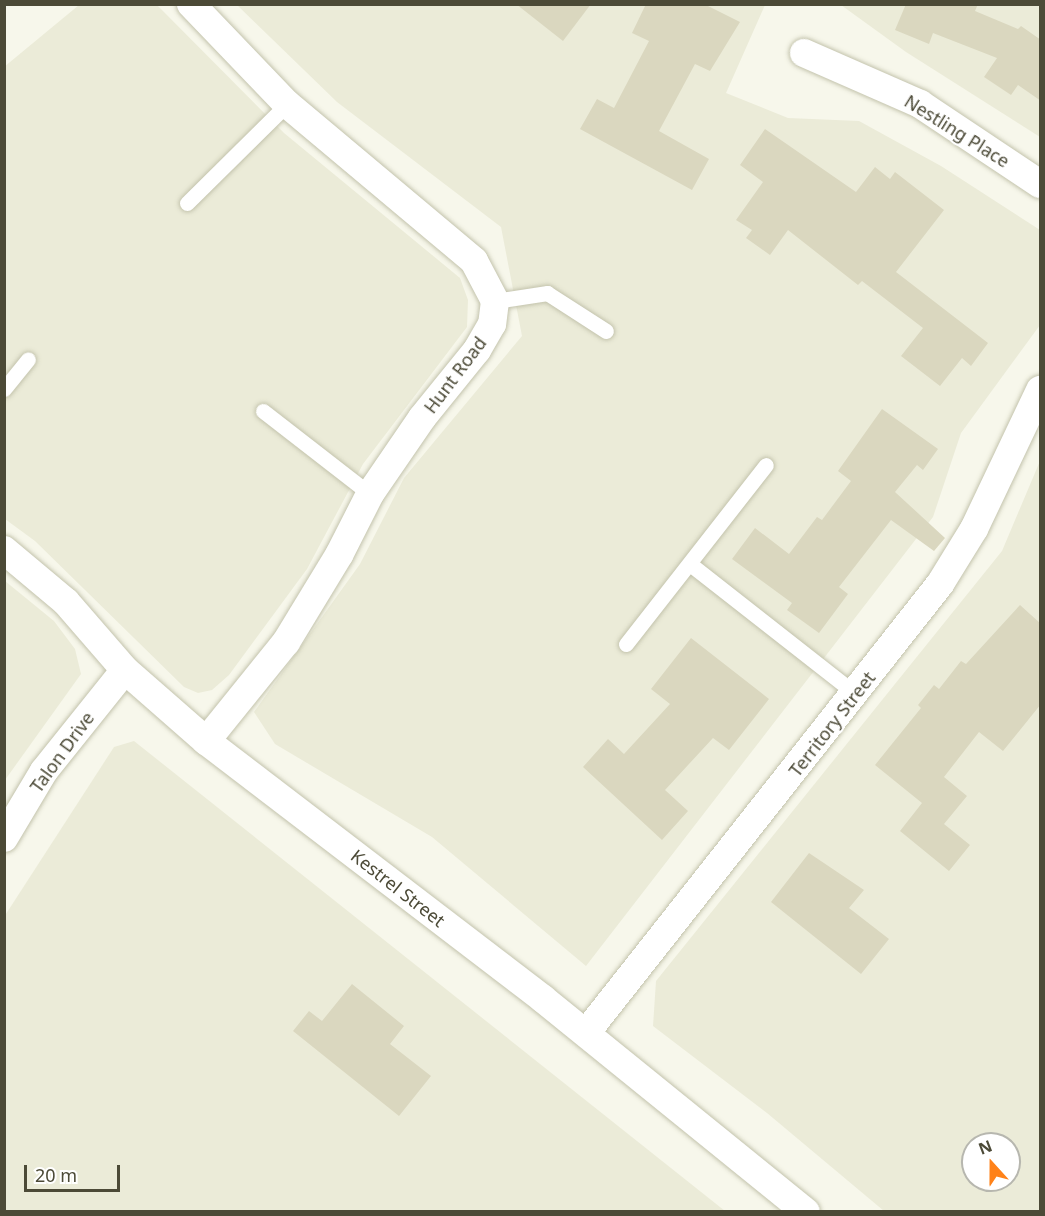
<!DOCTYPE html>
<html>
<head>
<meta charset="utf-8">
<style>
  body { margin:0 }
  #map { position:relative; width:1045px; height:1216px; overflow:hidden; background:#f7f7eb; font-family:"Noto Sans",sans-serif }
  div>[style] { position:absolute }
  .residential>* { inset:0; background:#ebebd8 }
  .building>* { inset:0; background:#dad7bf }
  .roads { filter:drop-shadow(0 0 2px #c3c3ac) drop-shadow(0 0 2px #c3c3ac) }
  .service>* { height:15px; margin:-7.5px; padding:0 7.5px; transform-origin:7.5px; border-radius:7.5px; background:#fff }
  .minor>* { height:28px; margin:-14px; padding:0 14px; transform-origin:14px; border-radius:14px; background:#fff }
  span { translate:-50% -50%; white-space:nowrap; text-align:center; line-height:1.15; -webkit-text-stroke:4.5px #fff; paint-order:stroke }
  .street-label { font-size:18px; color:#4c4a37 }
  .frame { position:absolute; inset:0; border:6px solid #4c4a37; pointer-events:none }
  .north { position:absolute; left:961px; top:1132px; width:60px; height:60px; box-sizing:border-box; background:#fff; border:2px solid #b7b7af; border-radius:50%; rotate:339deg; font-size:16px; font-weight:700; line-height:24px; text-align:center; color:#4c4a37 }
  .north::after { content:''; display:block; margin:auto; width:21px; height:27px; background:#ff8219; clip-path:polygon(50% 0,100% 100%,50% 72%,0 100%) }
  .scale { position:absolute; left:24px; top:1165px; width:96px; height:27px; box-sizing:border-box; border:3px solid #4c4a37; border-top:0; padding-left:8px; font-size:18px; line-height:21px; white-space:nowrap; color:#4c4a37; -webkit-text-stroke:4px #fff; paint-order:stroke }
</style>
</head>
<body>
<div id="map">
  <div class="residential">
    <div style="clip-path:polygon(79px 5px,157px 5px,284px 133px,460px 278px,468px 300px,467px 327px,363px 464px,307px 569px,229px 675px,212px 690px,198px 693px,184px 687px,35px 541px,5px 519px,4px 67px)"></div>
    <div style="clip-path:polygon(237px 5px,765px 5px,726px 93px,788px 118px,859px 121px,941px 166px,1040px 230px,1040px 325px,961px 433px,933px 517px,586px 966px,432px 837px,275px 744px,254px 712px,360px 564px,404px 478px,522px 336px,501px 227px,337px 102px)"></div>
    <div style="clip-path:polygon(841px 5px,1040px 5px,1040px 137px,906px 52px)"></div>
    <div style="clip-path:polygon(evenodd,1040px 461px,1040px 1211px,884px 1211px,767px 1113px,653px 1026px,656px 981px,1002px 551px,1040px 461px,973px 1144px,1009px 1144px,1009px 1180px,973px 1180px,973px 1144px)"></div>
    <div style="clip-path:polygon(5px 581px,54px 621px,75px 649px,81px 674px,5px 780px)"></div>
    <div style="clip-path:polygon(134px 741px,725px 1211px,5px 1211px,4px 917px,114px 747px)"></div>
  </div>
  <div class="building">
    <div style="clip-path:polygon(516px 4px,591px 4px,563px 41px)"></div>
    <div style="clip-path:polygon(646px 4px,704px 4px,740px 22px,710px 71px,695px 64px,659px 131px,709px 159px,692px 190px,580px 129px,597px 99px,614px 108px,649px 41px,632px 33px)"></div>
    <div style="clip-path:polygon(906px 4px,978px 4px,975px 11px,1018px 29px,1021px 26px,1041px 40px,1041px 101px,1018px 85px,1011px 95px,984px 77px,997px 58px,933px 33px,929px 44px,895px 30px)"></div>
    <div style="clip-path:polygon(765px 129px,856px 192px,875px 167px,890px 179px,895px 172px,944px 210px,896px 272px,988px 343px,971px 366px,962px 358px,940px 386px,901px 356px,923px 328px,862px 281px,858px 285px,788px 230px,770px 255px,746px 238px,752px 230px,736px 220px,763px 182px,740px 165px)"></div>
    <div style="clip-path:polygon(882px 409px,938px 449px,923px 470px,917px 465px,895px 492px,945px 538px,934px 551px,891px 520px,839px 587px,848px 594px,819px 633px,787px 610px,792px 603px,732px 559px,755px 528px,789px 554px,817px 517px,822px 520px,851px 481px,838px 471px)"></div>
    <div style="clip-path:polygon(1020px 605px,1041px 624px,1041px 704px,1003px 751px,979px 732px,944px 777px,967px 796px,944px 824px,970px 845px,949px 871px,900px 831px,922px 803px,875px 765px,921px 708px,918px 705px,934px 685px,939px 689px,961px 661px,966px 664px)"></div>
    <div style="clip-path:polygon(691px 638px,769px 699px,729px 750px,713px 738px,665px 790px,688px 811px,662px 840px,583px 767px,608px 739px,624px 754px,670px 704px,651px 689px)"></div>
    <div style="clip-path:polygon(809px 853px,864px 890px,849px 908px,889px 939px,861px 974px,771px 902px)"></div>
    <div style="clip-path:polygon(352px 984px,404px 1026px,390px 1044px,431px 1076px,399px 1116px,293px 1031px,309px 1011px,322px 1021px)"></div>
  </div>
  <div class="roads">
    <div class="service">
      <div style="left:187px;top:203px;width:141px;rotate:-44.7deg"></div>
      <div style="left:495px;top:301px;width:53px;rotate:-8.7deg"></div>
      <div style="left:547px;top:293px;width:70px;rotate:32.8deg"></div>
      <div style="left:4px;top:389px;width:38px;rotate:-51deg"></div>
      <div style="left:263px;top:411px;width:135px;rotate:37.8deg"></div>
      <div style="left:690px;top:564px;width:211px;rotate:38.1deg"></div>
      <div style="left:626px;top:644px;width:227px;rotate:-52deg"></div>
    </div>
    <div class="minor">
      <div style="left:191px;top:4px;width:139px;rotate:46.2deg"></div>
      <div style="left:287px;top:104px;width:244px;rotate:40deg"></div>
      <div style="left:474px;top:261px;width:45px;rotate:62.3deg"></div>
      <div style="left:495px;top:301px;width:23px;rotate:97deg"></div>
      <div style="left:492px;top:324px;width:30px;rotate:120deg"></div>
      <div style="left:477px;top:350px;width:87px;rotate:129deg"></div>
      <div style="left:422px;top:418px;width:92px;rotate:124.4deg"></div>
      <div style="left:370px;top:494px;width:68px;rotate:116.9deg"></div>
      <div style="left:339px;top:555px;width:102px;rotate:121.3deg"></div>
      <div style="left:286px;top:642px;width:127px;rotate:128.9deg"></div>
      <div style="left:804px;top:53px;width:127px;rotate:23.7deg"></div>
      <div style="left:920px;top:104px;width:144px;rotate:33.7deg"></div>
      <div style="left:4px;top:550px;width:81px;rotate:40deg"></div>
      <div style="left:66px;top:602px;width:90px;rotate:49.1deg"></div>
      <div style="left:125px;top:670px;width:108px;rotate:41.2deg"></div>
      <div style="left:206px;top:741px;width:424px;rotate:37.4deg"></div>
      <div style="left:543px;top:999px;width:338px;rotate:39deg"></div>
      <div style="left:4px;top:838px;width:78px;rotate:-59.2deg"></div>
      <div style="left:44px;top:771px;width:129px;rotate:-51.3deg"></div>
      <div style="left:586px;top:1033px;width:572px;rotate:-51.75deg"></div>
      <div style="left:940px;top:584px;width:65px;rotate:-58.3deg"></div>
      <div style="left:974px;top:529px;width:154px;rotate:-64.6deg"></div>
    </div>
  </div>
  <div class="street-label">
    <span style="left:957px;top:131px;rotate:32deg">Nestling Place</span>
    <span style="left:455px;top:375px;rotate:-53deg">Hunt Road</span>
    <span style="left:832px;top:724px;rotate:-52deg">Territory Street</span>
    <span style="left:62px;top:752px;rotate:-54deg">Talon Drive</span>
    <span style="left:398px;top:888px;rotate:38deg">Kestrel Street</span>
  </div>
  <div class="frame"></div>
  <div class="north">N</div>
  <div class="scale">20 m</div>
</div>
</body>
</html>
